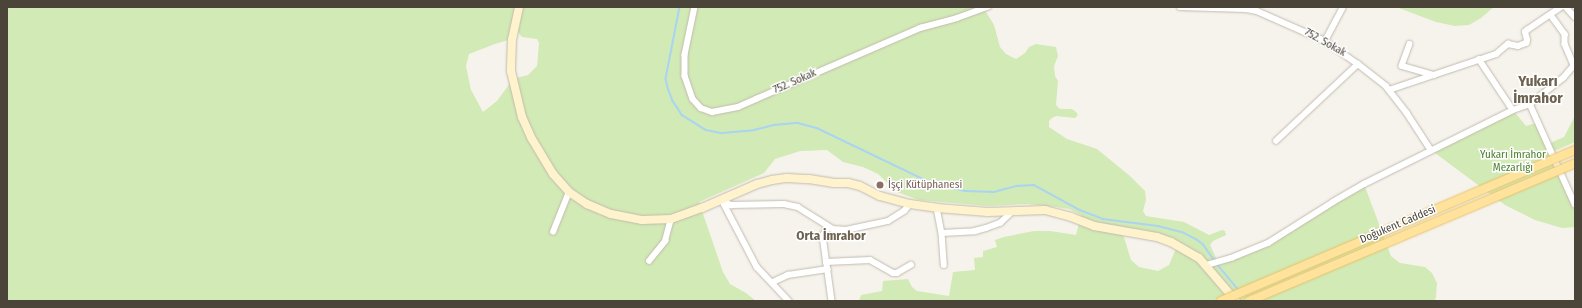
<!DOCTYPE html>
<html>
<head>
<meta charset="utf-8">
<style>
  body { margin:0 }
  #map { position:relative; width:1582px; height:308px; overflow:hidden; background:#f6f3ec; font-family:"Fira Sans Condensed",sans-serif }
  div>[style] { position:absolute }
  .green>* { inset:0; background:#d2eab5 }
  .stream>* { height:1.5px; margin:-0.75px; padding:0 0.75px; transform-origin:0.75px; border-radius:0.75px; background:#a9d4f2 }
  .roads { filter:drop-shadow(0 0 1px #c2bbae) drop-shadow(0 0 1px #c2bbae) }
  .street>* { height:5.5px; margin:-2.75px; padding:0 2.75px; transform-origin:2.75px; border-radius:2.75px; background:#fff }
  .secondary>* { height:8px; margin:-4px; padding:0 4px; transform-origin:4px; border-radius:4px; background:#fff3cd }
  .bridges { filter:drop-shadow(0 0 1px #e6c16a) drop-shadow(0 0 1px #e6c16a) }
  .primary-bridge>* { height:8px; margin:-4px; padding:0 4px; transform-origin:4px; border-radius:4px; background:#ffe39c }
  .dots>* { width:11px; height:11px; translate:-50% -50%; box-sizing:border-box; border:2px solid #fff; border-radius:50% }
  span { translate:-50% -50%; white-space:nowrap; text-align:center; line-height:1.15; -webkit-text-stroke:3px #fff; paint-order:stroke }
  .street-label { font-size:11px; color:#4b4439 }
  .park-label { font-size:11px; color:#4a7f2a }
  .education-label { font-size:11px; color:#785e54 }
  .left { translate:0 -50%; text-align:left }
  .quarter-label { font-size:13px; color:#6e6250; font-weight:700 }
  .district-label { font-size:15px; color:#6e6250; font-weight:700 }
  .frame { position:absolute; inset:0; border:8px solid #4b4439; pointer-events:none }
</style>
</head>
<body>
<div id="map">
  <div class="green">
    <div style="clip-path:polygon(evenodd,7px 7px,983px 7px,994px 25px,1000px 47px,1006px 54px,1016px 59px,1025px 53px,1029px 47px,1036px 44px,1056px 47px,1058px 56px,1054px 66px,1055px 76px,1058px 81px,1056px 105px,1060px 109px,1072px 109px,1076px 112px,1078px 115px,1075px 118px,1056px 116px,1052px 118px,1049px 121px,1049px 127px,1067px 139px,1097px 149px,1130px 176px,1145px 191px,1146px 200px,1143px 211px,1146px 216px,1184px 222px,1209px 235px,1222px 230px,1225px 231px,1226px 235px,1213px 241px,1210px 245px,1218px 262px,1256px 248px,1364px 184px,1391px 256px,1400px 263px,1425px 267px,1432px 273px,1437px 283px,1436px 297px,1435px 301px,859px 301px,861px 295px,882px 291px,883px 281px,908px 279px,912px 287px,917px 291px,949px 296px,953px 272px,975px 270px,974px 258px,983px 257px,983px 251px,997px 247px,995px 240px,1004px 237px,1034px 231px,1050px 231px,1076px 235px,1081px 215px,1069px 209px,1056px 207px,1028px 204px,988px 206px,919px 200px,897px 192px,878px 174px,863px 167px,843px 162px,827px 150px,800px 151px,775px 159px,764px 173px,699px 202px,723px 272px,730px 284px,746px 293px,756px 301px,7px 301px,7px 7px,517px 31px,522px 37px,537px 39px,539px 43px,537px 66px,528px 75px,513px 79px,497px 101px,483px 112px,471px 90px,466px 66px,469px 54px,495px 44px,512px 39px,517px 31px,7px 7px,1115px 229px,1177px 246px,1169px 265px,1158px 271px,1139px 267px,1131px 260px,1124px 237px,1115px 229px)"></div>
    <div style="clip-path:polygon(1396px 7px,1494px 7px,1481px 18px,1469px 25px,1455px 26px,1436px 22px)"></div>
    <div style="clip-path:polygon(1513px 110px,1526px 126px,1539px 122px,1548px 144px,1564px 137px,1575px 116px,1575px 142px,1552px 152px,1575px 204px,1575px 227px,1562px 228px,1535px 220px,1505px 205px,1431px 150px)"></div>
  </div>
  <div class="stream">
    <div style="left:680px;top:7px;width:73px;rotate:101deg"></div>
    <div style="left:666px;top:79px;width:9px;rotate:77deg"></div>
    <div style="left:668px;top:88px;width:14px;rotate:69deg"></div>
    <div style="left:673px;top:101px;width:17px;rotate:57deg"></div>
    <div style="left:682px;top:115px;width:28px;rotate:32deg"></div>
    <div style="left:706px;top:130px;width:16px;rotate:11deg"></div>
    <div style="left:722px;top:133px;width:32px;rotate:-5deg"></div>
    <div style="left:754px;top:130px;width:21px;rotate:-14deg"></div>
    <div style="left:774px;top:125px;width:24px;rotate:-5deg"></div>
    <div style="left:798px;top:123px;width:20px;rotate:15deg"></div>
    <div style="left:817px;top:128px;width:124px;rotate:25.7deg"></div>
    <div style="left:929px;top:182px;width:38px;rotate:14deg"></div>
    <div style="left:966px;top:191px;width:28px;rotate:2deg"></div>
    <div style="left:994px;top:192px;width:24px;rotate:-15deg"></div>
    <div style="left:1017px;top:186px;width:17px;rotate:-3deg"></div>
    <div style="left:1034px;top:185px;width:52px;rotate:28.5deg"></div>
    <div style="left:1080px;top:210px;width:25px;rotate:21deg"></div>
    <div style="left:1103px;top:219px;width:55px;rotate:7.3deg"></div>
    <div style="left:1158px;top:226px;width:25px;rotate:14deg"></div>
    <div style="left:1182px;top:232px;width:16px;rotate:27deg"></div>
    <div style="left:1196px;top:239px;width:9px;rotate:36deg"></div>
    <div style="left:1203px;top:244px;width:21px;rotate:55deg"></div>
    <div style="left:1217px;top:264px;width:34px;rotate:50deg"></div>
  </div>
  <div class="roads">
    <div class="street">
      <div style="left:695px;top:7px;width:49px;rotate:101.8deg"></div>
      <div style="left:685px;top:55px;width:21px;rotate:90deg"></div>
      <div style="left:685px;top:76px;width:24px;rotate:71deg"></div>
      <div style="left:693px;top:99px;width:12px;rotate:48deg"></div>
      <div style="left:701px;top:108px;width:12px;rotate:20deg"></div>
      <div style="left:712px;top:112px;width:26px;rotate:-11deg"></div>
      <div style="left:738px;top:107px;width:20px;rotate:-24deg"></div>
      <div style="left:756px;top:99px;width:179px;rotate:-23.4deg"></div>
      <div style="left:920px;top:28px;width:38px;rotate:-15deg"></div>
      <div style="left:957px;top:18px;width:33px;rotate:-20deg"></div>
      <div style="left:1180px;top:7px;width:66px;rotate:1.7deg"></div>
      <div style="left:1246px;top:9px;width:11px;rotate:10deg"></div>
      <div style="left:1257px;top:11px;width:74px;rotate:23.8deg"></div>
      <div style="left:1325px;top:41px;width:40px;rotate:34.9deg"></div>
      <div style="left:1358px;top:64px;width:36px;rotate:38deg"></div>
      <div style="left:1386px;top:86px;width:34px;rotate:52deg"></div>
      <div style="left:1407px;top:113px;width:44px;rotate:57deg"></div>
      <div style="left:1566px;top:7px;width:13px;rotate:48deg"></div>
      <div style="left:1551px;top:15px;width:24px;rotate:54deg"></div>
      <div style="left:1565px;top:34px;width:10px;rotate:90deg"></div>
      <div style="left:1565px;top:44px;width:23px;rotate:67deg"></div>
      <div style="left:1325px;top:41px;width:38px;rotate:-62deg"></div>
      <div style="left:1410px;top:44px;width:23px;rotate:110deg"></div>
      <div style="left:1402px;top:66px;width:33px;rotate:16deg"></div>
      <div style="left:1479px;top:59px;width:61px;rotate:56.3deg"></div>
      <div style="left:1389px;top:90px;width:113px;rotate:-18.6deg"></div>
      <div style="left:1496px;top:54px;width:16px;rotate:-40deg"></div>
      <div style="left:1508px;top:44px;width:10px;rotate:11deg"></div>
      <div style="left:1518px;top:46px;width:9px;rotate:-21deg"></div>
      <div style="left:1526px;top:43px;width:3px;rotate:-72deg"></div>
      <div style="left:1527px;top:40px;width:8px;rotate:-104deg"></div>
      <div style="left:1525px;top:32px;width:3px;rotate:-45deg"></div>
      <div style="left:1527px;top:30px;width:41px;rotate:-34.1deg"></div>
      <div style="left:1530px;top:104px;width:110px;rotate:65.8deg"></div>
      <div style="left:1276px;top:141px;width:112px;rotate:-43.2deg"></div>
      <div style="left:722px;top:199px;width:11px;rotate:34deg"></div>
      <div style="left:731px;top:205px;width:53px;rotate:-1.1deg"></div>
      <div style="left:784px;top:204px;width:14px;rotate:12deg"></div>
      <div style="left:798px;top:207px;width:41px;rotate:32.2deg"></div>
      <div style="left:833px;top:229px;width:13px;rotate:4deg"></div>
      <div style="left:846px;top:230px;width:43px;rotate:-12.1deg"></div>
      <div style="left:888px;top:221px;width:19px;rotate:-32deg"></div>
      <div style="left:904px;top:211px;width:9px;rotate:-49deg"></div>
      <div style="left:722px;top:200px;width:76px;rotate:62.4deg"></div>
      <div style="left:757px;top:267px;width:47px;rotate:46.7deg"></div>
      <div style="left:937px;top:208px;width:25px;rotate:79deg"></div>
      <div style="left:942px;top:233px;width:32px;rotate:86deg"></div>
      <div style="left:829px;top:227px;width:11px;rotate:124deg"></div>
      <div style="left:823px;top:236px;width:66px;rotate:82.1deg"></div>
      <div style="left:553px;top:232px;width:43px;rotate:-68.2deg"></div>
      <div style="left:942px;top:233px;width:33px;rotate:-3deg"></div>
      <div style="left:975px;top:231px;width:11px;rotate:-15deg"></div>
      <div style="left:986px;top:228px;width:15px;rotate:-20deg"></div>
      <div style="left:1000px;top:223px;width:16px;rotate:-43deg"></div>
      <div style="left:649px;top:261px;width:26px;rotate:-51deg"></div>
      <div style="left:665px;top:241px;width:23px;rotate:-75deg"></div>
      <div style="left:826px;top:262px;width:44px;rotate:-2.6deg"></div>
      <div style="left:870px;top:260px;width:26px;rotate:29deg"></div>
      <div style="left:893px;top:273px;width:4px"></div>
      <div style="left:897px;top:273px;width:16px;rotate:-30deg"></div>
      <div style="left:1207px;top:265px;width:25px;rotate:-16deg"></div>
      <div style="left:1231px;top:258px;width:40px;rotate:-22deg"></div>
      <div style="left:1268px;top:243px;width:77px;rotate:-32.2deg"></div>
      <div style="left:1333px;top:202px;width:36px;rotate:-30deg"></div>
      <div style="left:1364px;top:184px;width:166px;rotate:-26.4deg"></div>
      <div style="left:1513px;top:110px;width:18px;rotate:-19deg"></div>
      <div style="left:1530px;top:104px;width:42px;rotate:-38.2deg"></div>
      <div style="left:1563px;top:78px;width:18px;rotate:-49deg"></div>
      <div style="left:773px;top:282px;width:17px;rotate:-25deg"></div>
      <div style="left:788px;top:275px;width:40px;rotate:-8.5deg"></div>
    </div>
    <div class="secondary">
      <div style="left:519px;top:7px;width:33px;rotate:102deg"></div>
      <div style="left:512px;top:39px;width:32px;rotate:92deg"></div>
      <div style="left:511px;top:71px;width:47px;rotate:76.6deg"></div>
      <div style="left:522px;top:117px;width:24px;rotate:66deg"></div>
      <div style="left:532px;top:139px;width:41px;rotate:59deg"></div>
      <div style="left:553px;top:174px;width:24px;rotate:48deg"></div>
      <div style="left:569px;top:192px;width:22px;rotate:34deg"></div>
      <div style="left:587px;top:204px;width:26px;rotate:23deg"></div>
      <div style="left:611px;top:214px;width:32px;rotate:11deg"></div>
      <div style="left:642px;top:220px;width:29px;rotate:-2deg"></div>
      <div style="left:671px;top:219px;width:33px;rotate:-20deg"></div>
      <div style="left:702px;top:208px;width:60px;rotate:-23.6deg"></div>
      <div style="left:757px;top:184px;width:16px;rotate:-15deg"></div>
      <div style="left:772px;top:180px;width:15px;rotate:-8deg"></div>
      <div style="left:787px;top:178px;width:22px;rotate:3deg"></div>
      <div style="left:809px;top:179px;width:24px;rotate:9deg"></div>
      <div style="left:833px;top:183px;width:15px"></div>
      <div style="left:848px;top:183px;width:12px;rotate:14deg"></div>
      <div style="left:860px;top:186px;width:22px;rotate:27deg"></div>
      <div style="left:880px;top:196px;width:31px;rotate:15deg"></div>
      <div style="left:910px;top:204px;width:27px;rotate:8deg"></div>
      <div style="left:937px;top:208px;width:51px;rotate:4.5deg"></div>
      <div style="left:988px;top:212px;width:57px;rotate:-2deg"></div>
      <div style="left:1045px;top:210px;width:27px;rotate:15deg"></div>
      <div style="left:1071px;top:217px;width:25px;rotate:21deg"></div>
      <div style="left:1094px;top:226px;width:64px;rotate:9.9deg"></div>
      <div style="left:1157px;top:237px;width:15px;rotate:20deg"></div>
      <div style="left:1171px;top:242px;width:32px;rotate:30deg"></div>
      <div style="left:1199px;top:258px;width:57px;rotate:49.3deg"></div>
    </div>
  </div>
  <div class="bridges">
    <div class="primary-bridge">
      <div style="left:1221px;top:301px;width:385px;rotate:-23.1deg"></div>
      <div style="left:1249px;top:301px;width:354px;rotate:-22.9deg"></div>
    </div>
  </div>
  <div class="dots">
    <div style="left:880px;top:185px;background:#8d6e63"></div>
  </div>
  <div class="street-label">
    <span style="left:1325px;top:43px;rotate:29deg">752. Sokak</span>
    <span style="left:795px;top:82px;rotate:-24deg">752. Sokak</span>
    <span style="left:1398px;top:225px;rotate:-23deg">Doğukent Caddesi</span>
  </div>
  <div class="park-label">
    <span style="left:1513px;top:162px">Yukarı İmrahor<br>Mezarlığı</span>
  </div>
  <div class="education-label">
    <span class="left" style="left:888px;top:185px">İşçi Kütüphanesi</span>
  </div>
  <div class="quarter-label">
    <span style="left:831px;top:236px">Orta İmrahor</span>
  </div>
  <div class="district-label">
    <span style="left:1538px;top:90px">Yukarı<br>İmrahor</span>
  </div>
  <div class="frame"></div>
</div>
</body>
</html>
